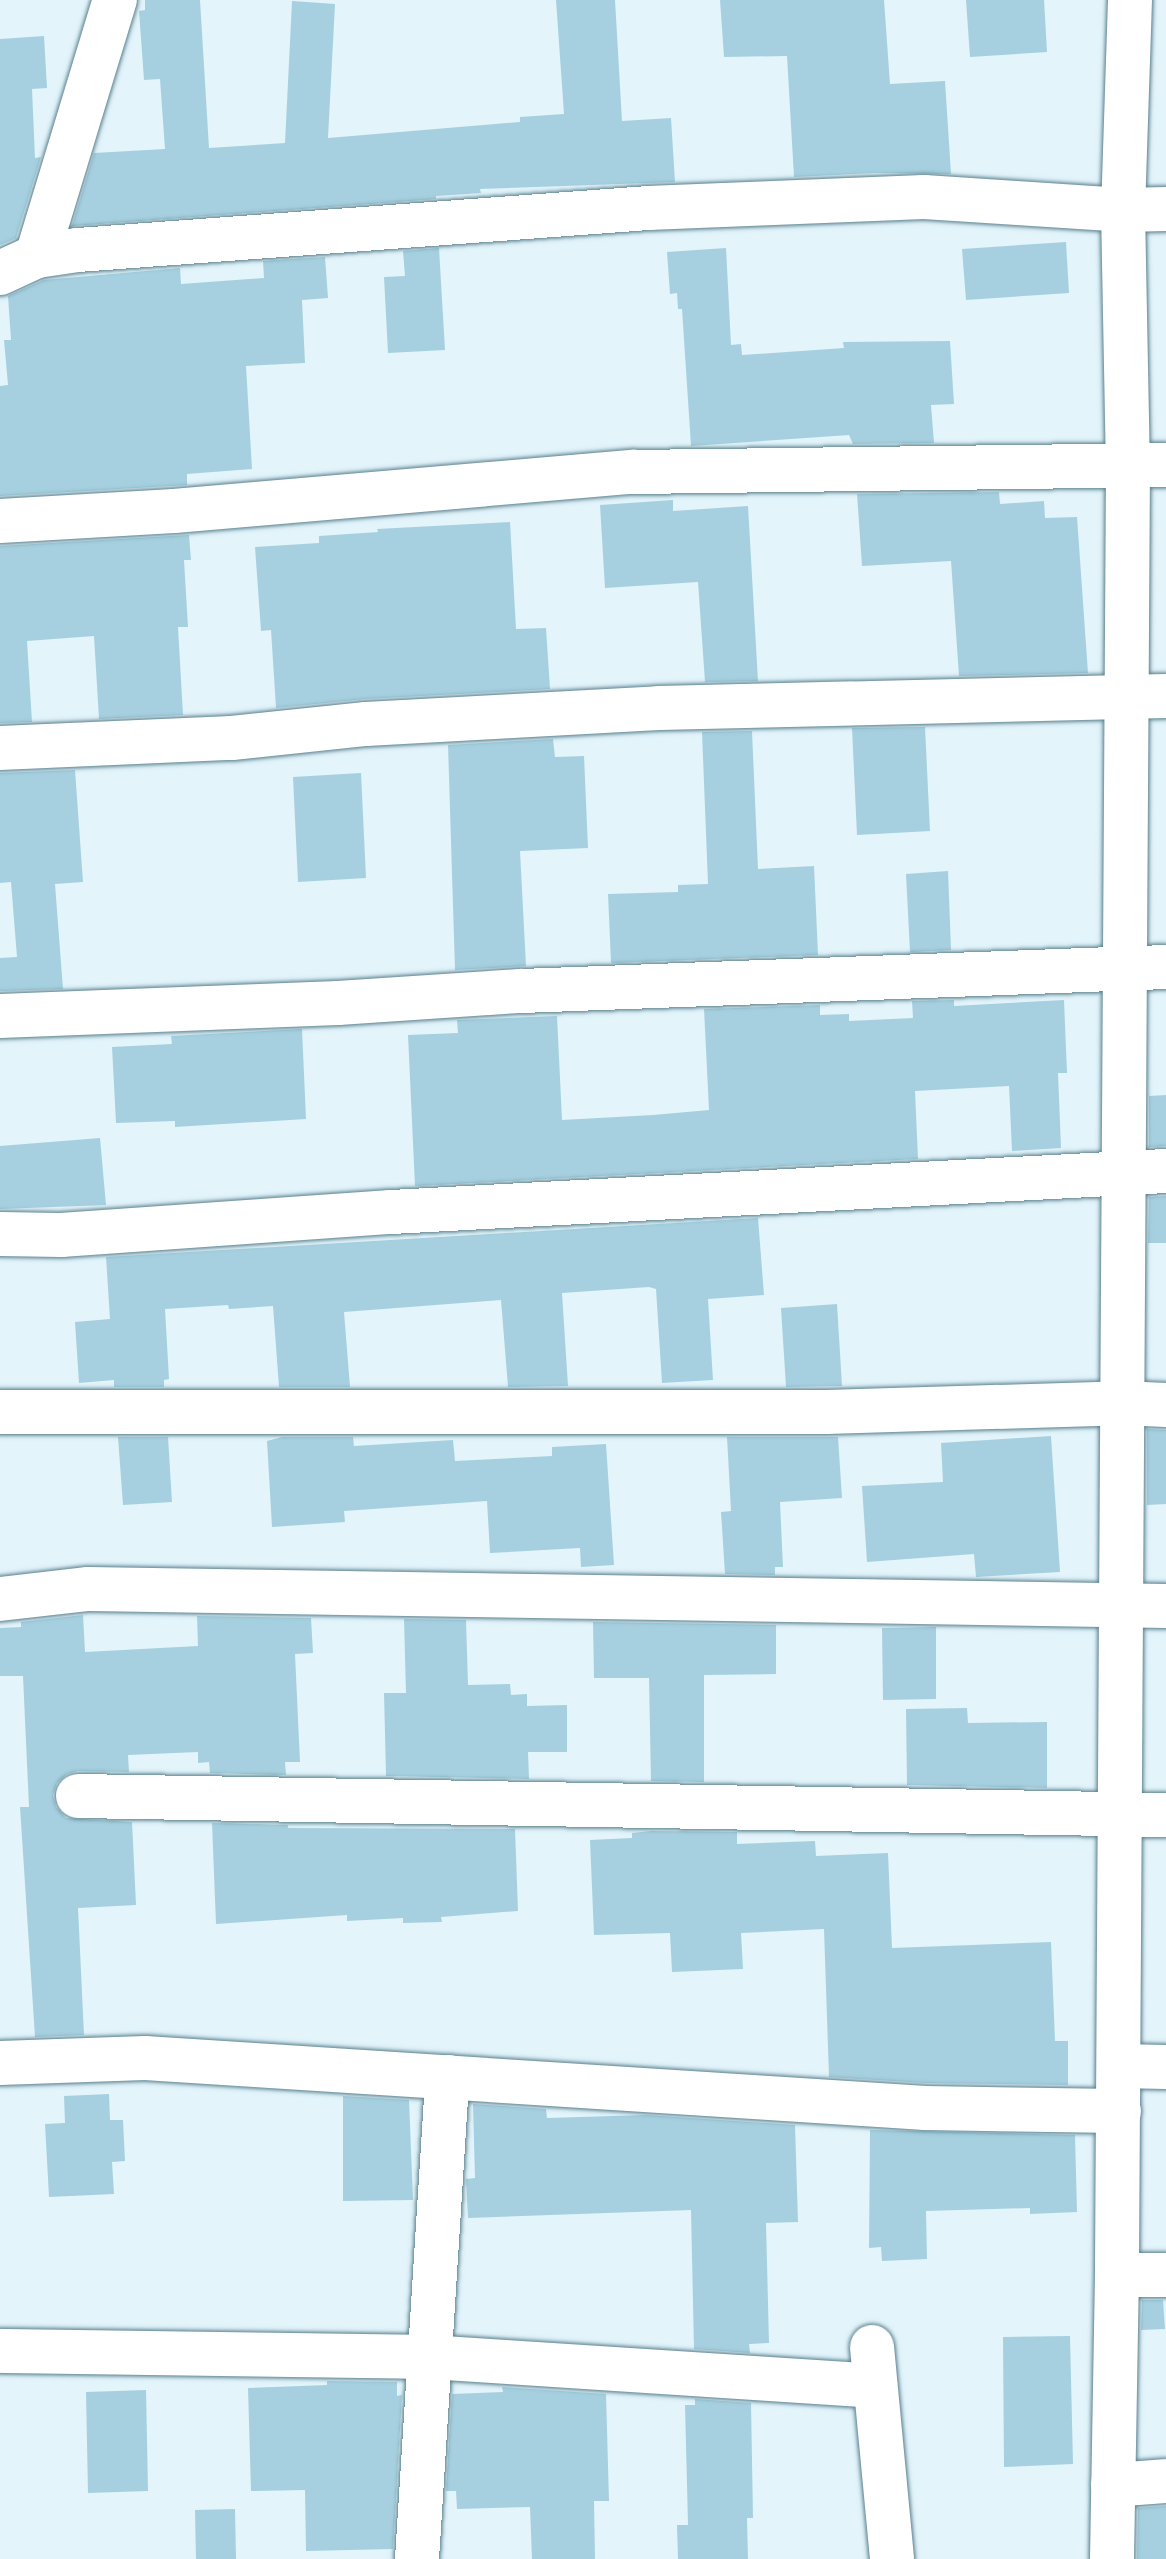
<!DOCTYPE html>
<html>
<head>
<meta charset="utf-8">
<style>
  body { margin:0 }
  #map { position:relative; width:1166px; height:2559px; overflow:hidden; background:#e3f4fb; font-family:"Sofia Sans Condensed",sans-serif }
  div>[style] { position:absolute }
  .building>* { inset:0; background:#a6d0e0 }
  .roads { filter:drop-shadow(0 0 2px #58808e) drop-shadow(0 0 2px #58808e) }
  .street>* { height:44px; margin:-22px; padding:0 22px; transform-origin:22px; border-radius:22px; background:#fff }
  span { translate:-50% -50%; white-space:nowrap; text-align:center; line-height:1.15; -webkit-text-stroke:7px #e3f4fb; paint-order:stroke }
</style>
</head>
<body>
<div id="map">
  <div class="building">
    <div style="clip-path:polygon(145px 0,200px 0,209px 148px,285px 143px,292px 1px,335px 4px,328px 138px,520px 122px,520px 117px,564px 114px,556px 0,615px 0,622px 121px,671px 118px,675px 182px,480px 189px,481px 193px,436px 196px,436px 199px,72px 226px,94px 153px,165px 149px,160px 79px,144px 80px,139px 11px,145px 10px)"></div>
    <div style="clip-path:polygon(720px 0,884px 0,890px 84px,945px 81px,951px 174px,875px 173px,794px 177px,787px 56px,724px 57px)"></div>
    <div style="clip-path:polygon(966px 0,1044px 0,1047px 52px,970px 57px)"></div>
    <div style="clip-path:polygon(44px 36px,47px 88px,32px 89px,35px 158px,41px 157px,16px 238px,0 245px,0 39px)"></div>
    <div style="clip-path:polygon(1066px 242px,1069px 293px,966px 300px,962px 249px)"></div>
    <div style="clip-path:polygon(439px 248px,445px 350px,388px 353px,384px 277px,405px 276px,403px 251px)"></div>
    <div style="clip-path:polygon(726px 248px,731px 345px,741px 344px,742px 355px,844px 348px,843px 342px,950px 341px,954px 404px,931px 405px,934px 443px,853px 444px,849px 435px,691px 446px,682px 309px,678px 309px,677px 293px,670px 294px,667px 252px)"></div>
    <div style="clip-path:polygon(325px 257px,328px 298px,302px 300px,305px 363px,246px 366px,252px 469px,187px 474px,187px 485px,0 496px,0 386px,8px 385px,4px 340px,11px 340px,8px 296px,44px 280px,180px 268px,181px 284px,264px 278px,263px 261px)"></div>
    <div style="clip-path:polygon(999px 492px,1000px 504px,1044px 501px,1045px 518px,1077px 517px,1088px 673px,959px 676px,951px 561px,862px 566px,857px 494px)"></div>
    <div style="clip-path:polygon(673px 500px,673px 511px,748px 506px,758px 681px,705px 682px,698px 582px,605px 588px,600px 505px)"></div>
    <div style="clip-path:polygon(510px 522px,516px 629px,546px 628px,550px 689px,365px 699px,276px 708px,271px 630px,261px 631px,255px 547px,319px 543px,319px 536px,378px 532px,377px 529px)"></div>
    <div style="clip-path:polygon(189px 535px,191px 560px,184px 560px,188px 627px,178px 627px,183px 715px,99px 719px,94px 636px,27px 641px,32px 722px,0 723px,0 546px)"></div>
    <div style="clip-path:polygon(925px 727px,930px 831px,857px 835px,852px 728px)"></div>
    <div style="clip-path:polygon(752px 731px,758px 869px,814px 866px,818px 955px,611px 963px,608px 894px,678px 892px,678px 885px,708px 884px,702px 732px)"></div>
    <div style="clip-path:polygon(553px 739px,555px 757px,584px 756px,588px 848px,520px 851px,526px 966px,455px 970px,448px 745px)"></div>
    <div style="clip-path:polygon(75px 770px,83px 882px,55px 884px,63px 989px,0 991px,0 958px,17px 957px,11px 882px,0 883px,0 773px)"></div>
    <div style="clip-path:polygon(361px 773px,366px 878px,298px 882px,293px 777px)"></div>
    <div style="clip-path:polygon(948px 871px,951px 950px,910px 952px,906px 874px)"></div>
    <div style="clip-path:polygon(954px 1000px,954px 1006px,1064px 1000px,1067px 1073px,1058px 1073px,1061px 1148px,1012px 1151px,1009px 1086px,915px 1091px,918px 1159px,415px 1186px,408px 1035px,458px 1033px,457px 1020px,557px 1016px,562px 1120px,653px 1115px,709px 1110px,704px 1009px,820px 1005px,820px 1015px,849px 1014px,849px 1021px,913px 1018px,912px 1001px)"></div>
    <div style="clip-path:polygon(302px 1029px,306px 1119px,175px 1127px,175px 1121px,116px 1123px,112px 1047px,172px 1044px,171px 1036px)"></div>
    <div style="clip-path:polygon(1166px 1095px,1166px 1146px,1149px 1147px,1149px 1096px)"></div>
    <div style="clip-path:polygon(100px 1138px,106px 1205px,0 1209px,0 1146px)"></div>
    <div style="clip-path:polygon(1166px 1196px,1166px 1243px,1148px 1243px,1149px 1197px)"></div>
    <div style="clip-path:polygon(758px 1218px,764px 1295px,708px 1299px,713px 1380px,662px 1383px,656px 1289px,649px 1287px,562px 1293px,568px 1386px,508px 1387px,501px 1300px,344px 1312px,350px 1387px,279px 1387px,273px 1306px,229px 1309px,228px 1305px,165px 1309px,169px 1379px,164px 1380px,164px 1387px,114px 1387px,114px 1380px,79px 1383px,75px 1322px,110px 1319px,106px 1257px)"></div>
    <div style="clip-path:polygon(837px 1304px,842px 1386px,786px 1387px,781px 1308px)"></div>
    <div style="clip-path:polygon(1147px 1429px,1166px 1430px,1166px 1504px,1147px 1505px)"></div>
    <div style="clip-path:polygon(1051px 1436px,1060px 1572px,976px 1577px,974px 1554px,867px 1562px,862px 1486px,943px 1482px,941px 1443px)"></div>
    <div style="clip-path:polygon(118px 1437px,168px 1437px,172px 1502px,123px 1505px)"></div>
    <div style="clip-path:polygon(282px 1437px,353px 1437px,354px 1446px,453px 1440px,455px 1461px,552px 1456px,552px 1447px,606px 1444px,614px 1565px,581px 1567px,580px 1548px,490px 1553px,487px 1501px,344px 1511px,345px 1522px,272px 1527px,267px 1441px)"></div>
    <div style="clip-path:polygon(727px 1437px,838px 1437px,842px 1498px,780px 1502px,783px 1567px,775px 1567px,775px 1575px,725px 1574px,721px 1512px,731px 1511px)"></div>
    <div style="clip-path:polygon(83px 1615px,85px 1652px,198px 1646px,197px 1616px,311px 1618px,313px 1653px,295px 1654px,300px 1762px,285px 1762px,286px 1775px,210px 1773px,209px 1762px,198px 1763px,198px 1752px,128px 1755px,129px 1772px,78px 1771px,67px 1774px,57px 1783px,53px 1795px,56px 1807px,66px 1818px,132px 1822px,136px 1905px,78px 1908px,84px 2035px,35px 2037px,20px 1807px,29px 1807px,23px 1676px,0 1676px,0 1628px,21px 1627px,21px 1622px)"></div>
    <div style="clip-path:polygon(404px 1619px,466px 1620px,468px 1685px,510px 1684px,511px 1695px,527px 1694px,527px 1706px,567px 1705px,567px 1752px,528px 1752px,529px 1779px,386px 1776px,384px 1693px,406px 1693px)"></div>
    <div style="clip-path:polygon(593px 1622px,776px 1625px,776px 1674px,704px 1675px,704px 1782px,651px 1781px,649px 1678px,594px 1678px)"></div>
    <div style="clip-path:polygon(936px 1627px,936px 1699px,883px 1700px,882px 1628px)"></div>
    <div style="clip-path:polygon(967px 1708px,968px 1723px,1047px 1722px,1047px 1788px,907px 1785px,906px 1709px)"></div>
    <div style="clip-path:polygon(212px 1823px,288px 1825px,288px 1828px,515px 1829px,518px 1911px,441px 1917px,442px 1922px,403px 1923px,403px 1918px,347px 1921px,347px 1915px,216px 1924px)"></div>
    <div style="clip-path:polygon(651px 1831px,737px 1832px,737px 1844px,815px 1841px,816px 1856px,888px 1853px,892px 1948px,1051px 1942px,1055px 2041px,1068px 2041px,1068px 2085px,926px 2083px,829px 2077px,824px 1929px,741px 1933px,743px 1969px,672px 1972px,670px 1933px,594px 1935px,590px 1840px,632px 1838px,632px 1833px)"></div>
    <div style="clip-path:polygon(109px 2094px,110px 2120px,123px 2120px,125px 2161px,112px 2162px,114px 2194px,49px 2197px,45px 2124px,65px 2123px,64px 2096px)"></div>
    <div style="clip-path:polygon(343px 2096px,409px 2100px,413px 2200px,343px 2201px)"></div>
    <div style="clip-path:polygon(473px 2104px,546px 2109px,547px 2118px,646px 2115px,795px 2125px,798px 2222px,766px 2223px,769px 2343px,749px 2344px,750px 2353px,694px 2349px,691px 2210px,468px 2218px,466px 2179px,475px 2178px)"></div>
    <div style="clip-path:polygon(870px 2130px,1075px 2135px,1077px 2212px,1030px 2214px,1030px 2208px,926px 2211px,927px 2259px,882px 2261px,881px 2247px,869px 2248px)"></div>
    <div style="clip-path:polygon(1142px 2300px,1163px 2300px,1165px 2329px,1141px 2330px)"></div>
    <div style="clip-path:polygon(1070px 2336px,1073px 2464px,1004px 2467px,1003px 2337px)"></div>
    <div style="clip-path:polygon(327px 2381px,397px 2382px,397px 2396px,402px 2395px,393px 2549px,306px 2551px,305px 2490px,251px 2491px,248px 2388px,327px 2385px)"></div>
    <div style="clip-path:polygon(502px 2387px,606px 2394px,609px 2501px,594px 2501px,595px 2559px,532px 2559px,530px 2507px,457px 2509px,456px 2491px,446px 2491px,452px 2394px,503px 2392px)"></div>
    <div style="clip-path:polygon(146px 2390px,148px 2491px,88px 2493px,86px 2392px)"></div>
    <div style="clip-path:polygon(695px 2399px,751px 2403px,753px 2518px,747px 2518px,748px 2559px,678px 2559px,677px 2525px,688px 2525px,685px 2405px,695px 2405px)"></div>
    <div style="clip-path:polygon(1166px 2506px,1166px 2559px,1137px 2559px,1138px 2508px)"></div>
    <div style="clip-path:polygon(235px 2509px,236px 2559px,196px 2559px,195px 2510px)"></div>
  </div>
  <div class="roads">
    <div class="street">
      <div style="left:1130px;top:0;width:210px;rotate:91.9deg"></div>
      <div style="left:1123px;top:210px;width:256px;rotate:88.9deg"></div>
      <div style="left:1128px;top:466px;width:1809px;rotate:90.35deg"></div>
      <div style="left:1117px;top:2275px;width:49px"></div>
      <div style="left:37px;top:256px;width:268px;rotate:-73.1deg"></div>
      <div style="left:0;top:273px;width:41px;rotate:-24.7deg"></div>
      <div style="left:37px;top:256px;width:41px;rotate:-8.3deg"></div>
      <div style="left:78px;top:250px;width:572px;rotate:-4.21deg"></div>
      <div style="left:648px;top:208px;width:276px;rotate:-2.3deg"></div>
      <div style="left:924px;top:197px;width:199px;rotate:3.7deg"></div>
      <div style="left:1123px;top:210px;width:43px;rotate:-1.3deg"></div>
      <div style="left:0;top:521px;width:174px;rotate:-3.3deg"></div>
      <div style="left:174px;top:511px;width:461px;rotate:-4.9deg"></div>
      <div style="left:633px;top:472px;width:533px;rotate:-0.75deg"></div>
      <div style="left:0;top:748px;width:232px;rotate:-2.5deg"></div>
      <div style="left:232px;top:738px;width:135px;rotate:-6deg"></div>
      <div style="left:366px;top:724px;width:293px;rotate:-3.1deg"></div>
      <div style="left:659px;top:708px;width:507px;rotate:-1.36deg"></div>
      <div style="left:0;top:1016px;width:338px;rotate:-2.2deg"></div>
      <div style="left:338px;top:1003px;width:183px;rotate:-3.8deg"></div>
      <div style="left:521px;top:991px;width:645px;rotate:-2.13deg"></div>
      <div style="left:0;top:1234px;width:61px;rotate:0.9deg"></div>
      <div style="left:61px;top:1235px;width:331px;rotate:-4deg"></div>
      <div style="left:391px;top:1212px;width:776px;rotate:-3.03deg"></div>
      <div style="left:0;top:1412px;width:826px"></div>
      <div style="left:826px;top:1412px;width:296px;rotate:-1.7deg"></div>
      <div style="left:1122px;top:1403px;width:44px;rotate:2.6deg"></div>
      <div style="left:0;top:1599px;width:89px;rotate:-6.5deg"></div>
      <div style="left:88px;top:1589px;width:1078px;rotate:0.9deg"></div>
      <div style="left:78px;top:1796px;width:1088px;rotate:1deg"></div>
      <div style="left:0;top:2063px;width:145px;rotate:-2deg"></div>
      <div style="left:145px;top:2058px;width:782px;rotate:3.67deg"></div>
      <div style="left:925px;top:2108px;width:194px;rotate:0.9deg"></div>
      <div style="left:1120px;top:2066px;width:46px;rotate:1.2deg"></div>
      <div style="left:872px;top:2347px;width:213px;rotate:84.6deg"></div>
      <div style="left:0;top:2351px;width:430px;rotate:0.8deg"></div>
      <div style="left:430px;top:2357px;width:446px;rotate:3.7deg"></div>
      <div style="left:1113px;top:2485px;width:53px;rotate:-4.3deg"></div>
      <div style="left:417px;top:2559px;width:483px;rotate:-86.4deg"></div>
      <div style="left:1112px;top:2559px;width:284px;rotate:-89deg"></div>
    </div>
  </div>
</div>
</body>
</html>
